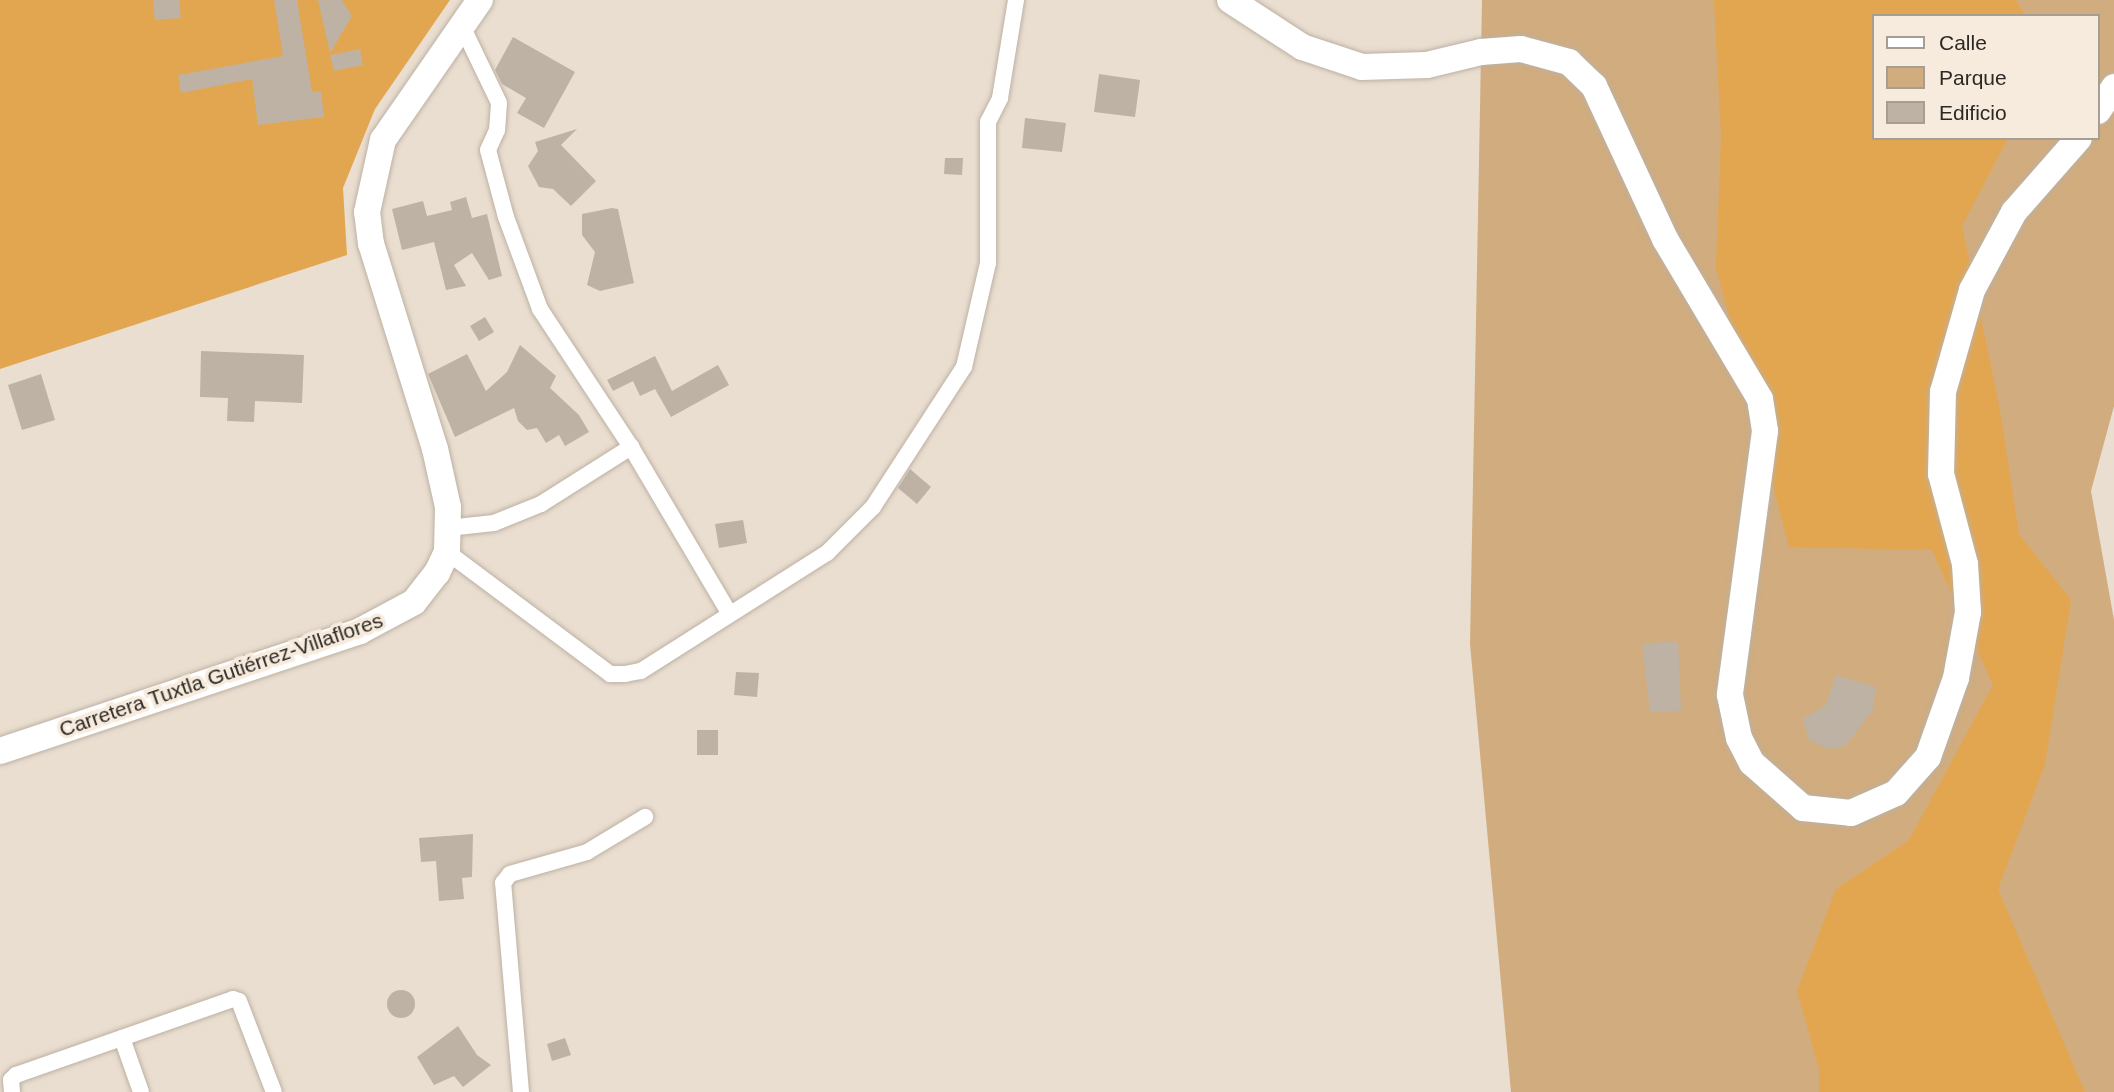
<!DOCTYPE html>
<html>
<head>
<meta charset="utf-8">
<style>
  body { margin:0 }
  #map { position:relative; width:2114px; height:1092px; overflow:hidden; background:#eaded0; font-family:Helvetica,sans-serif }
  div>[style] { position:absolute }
  .green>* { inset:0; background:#d1ac7e }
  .forest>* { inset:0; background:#e3a650 }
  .building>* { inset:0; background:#bdb2a4 }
  .round { border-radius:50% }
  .roads { filter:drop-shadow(0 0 2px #bcb1a3) drop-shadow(0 0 2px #bcb1a3) }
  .street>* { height:16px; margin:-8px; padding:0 8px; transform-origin:8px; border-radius:8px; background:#fff }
  .primary>* { height:26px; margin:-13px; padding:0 13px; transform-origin:13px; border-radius:13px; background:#fff }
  span { translate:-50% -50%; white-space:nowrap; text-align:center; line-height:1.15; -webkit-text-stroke:7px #f7ebdd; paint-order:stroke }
  .street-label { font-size:21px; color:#2c2823 }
  .legend { position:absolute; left:1872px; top:14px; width:228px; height:126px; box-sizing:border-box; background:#f7ebdd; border:2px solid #a69d93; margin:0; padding:9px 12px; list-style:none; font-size:21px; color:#2c2823 }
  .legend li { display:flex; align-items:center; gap:14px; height:35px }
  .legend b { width:35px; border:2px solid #a69d93 }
</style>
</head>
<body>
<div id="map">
  <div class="green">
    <div style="clip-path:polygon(evenodd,1482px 0,2114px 0,2114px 406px,2091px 491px,2114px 620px,2114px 1092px,1511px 1092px,1470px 644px,1482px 0,1874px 16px,2098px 16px,2098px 138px,1874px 138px,1874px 16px)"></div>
  </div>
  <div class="forest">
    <div style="clip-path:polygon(0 0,450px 0,375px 109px,343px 188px,347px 255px,0 369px)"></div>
    <div style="clip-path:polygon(1714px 0,2016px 0,2026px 16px,1874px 16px,1874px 138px,2008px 138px,1962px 226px,2000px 410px,2019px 534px,2071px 600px,2045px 764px,1998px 889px,2085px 1092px,1819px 1092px,1819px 1069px,1797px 991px,1836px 889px,1909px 840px,1993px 685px,1932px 550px,1789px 547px,1716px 267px,1721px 136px)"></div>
  </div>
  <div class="building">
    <div style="clip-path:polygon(153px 0,179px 0,181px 18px,155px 20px)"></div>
    <div style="clip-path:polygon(274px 0,297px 0,312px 92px,321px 91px,324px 117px,258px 125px,252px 79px,181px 93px,178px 75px,283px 56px)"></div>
    <div style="clip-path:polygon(318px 0,342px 0,352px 16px,330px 53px)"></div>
    <div style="clip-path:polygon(513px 37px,575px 72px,544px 128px,517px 113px,526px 98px,502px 84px,495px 70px)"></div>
    <div style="clip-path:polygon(360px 49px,363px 65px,334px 71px,330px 55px)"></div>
    <div style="clip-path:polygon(1099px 74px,1140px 80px,1135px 117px,1094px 112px)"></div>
    <div style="clip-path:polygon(1025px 118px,1066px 123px,1062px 152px,1022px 148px)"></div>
    <div style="clip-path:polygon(577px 129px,561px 145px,596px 181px,571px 206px,553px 189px,539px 187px,528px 166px,538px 151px,535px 142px)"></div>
    <div style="clip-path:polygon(945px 158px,963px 158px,962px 175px,944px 174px)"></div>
    <div style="clip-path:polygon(466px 197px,472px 218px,487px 214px,502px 276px,489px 280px,472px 253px,454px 265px,466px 286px,446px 290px,434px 242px,402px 250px,392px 209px,423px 201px,427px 216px,452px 210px,450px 202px)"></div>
    <div style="clip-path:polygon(612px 208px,618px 209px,634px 283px,600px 291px,587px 285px,595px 252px,582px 235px,582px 214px)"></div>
    <div style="clip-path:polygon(485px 317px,494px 332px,479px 341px,470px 326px)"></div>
    <div style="clip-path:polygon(520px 345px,556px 376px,550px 388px,579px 415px,589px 432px,565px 446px,559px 435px,546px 443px,537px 428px,527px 430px,518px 421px,514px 408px,455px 437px,428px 374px,467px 354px,486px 391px,507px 372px)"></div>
    <div style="clip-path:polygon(201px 351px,304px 355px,302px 403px,255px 401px,254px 422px,227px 421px,228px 398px,200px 397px)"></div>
    <div style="clip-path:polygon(655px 356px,672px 391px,718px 365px,729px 385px,671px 417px,655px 389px,640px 396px,633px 381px,613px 391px,607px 380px)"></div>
    <div style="clip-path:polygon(41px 374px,55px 420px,22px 430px,8px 385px)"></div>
    <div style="clip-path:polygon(910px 469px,931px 487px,917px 504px,898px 488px)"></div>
    <div style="clip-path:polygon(743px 520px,747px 543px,719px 548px,715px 524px)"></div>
    <div style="clip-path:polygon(1678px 641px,1681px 711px,1650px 712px,1642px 644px)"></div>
    <div style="clip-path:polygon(736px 672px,759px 673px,757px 697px,734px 695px)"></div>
    <div style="clip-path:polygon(1836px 675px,1876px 687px,1873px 710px,1845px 746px,1829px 749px,1809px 740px,1803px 719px,1826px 705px)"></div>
    <div style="clip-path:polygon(697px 730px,718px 730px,718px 755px,697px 755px)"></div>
    <div style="clip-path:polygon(473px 834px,472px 877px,462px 878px,464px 899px,439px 901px,436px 861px,421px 862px,419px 838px)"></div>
    <div class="round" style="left:387px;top:990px;width:28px;height:28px"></div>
    <div style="clip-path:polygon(458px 1026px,477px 1055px,491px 1065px,463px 1087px,454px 1076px,434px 1085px,417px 1057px)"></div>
    <div style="clip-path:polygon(565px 1038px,571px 1055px,552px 1061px,547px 1044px)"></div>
  </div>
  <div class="roads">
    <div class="street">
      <div style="left:462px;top:26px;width:85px;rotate:64.3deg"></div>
      <div style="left:499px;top:103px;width:27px;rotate:94deg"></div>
      <div style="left:497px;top:130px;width:22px;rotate:114deg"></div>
      <div style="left:488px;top:150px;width:69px;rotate:75deg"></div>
      <div style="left:506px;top:217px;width:98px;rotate:69.7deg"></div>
      <div style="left:540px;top:309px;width:165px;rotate:56.6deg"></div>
      <div style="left:631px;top:447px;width:193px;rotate:59.4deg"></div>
      <div style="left:448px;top:528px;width:46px;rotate:-6.2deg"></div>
      <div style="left:494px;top:523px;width:51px;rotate:-22deg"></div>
      <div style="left:541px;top:504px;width:107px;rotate:-32.3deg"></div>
      <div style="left:447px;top:552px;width:204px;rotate:36.8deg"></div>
      <div style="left:610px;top:674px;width:15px"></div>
      <div style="left:625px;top:674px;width:16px;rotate:-11deg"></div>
      <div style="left:641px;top:671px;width:220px;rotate:-32.4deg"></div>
      <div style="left:827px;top:553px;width:65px;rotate:-45deg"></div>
      <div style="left:873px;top:507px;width:167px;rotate:-57deg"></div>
      <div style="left:964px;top:367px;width:107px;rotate:-77deg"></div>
      <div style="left:988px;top:263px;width:141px;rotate:-90deg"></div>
      <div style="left:988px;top:122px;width:27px;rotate:-63deg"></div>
      <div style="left:1000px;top:98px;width:99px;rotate:-80.7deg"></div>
      <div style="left:122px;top:1038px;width:57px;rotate:70.6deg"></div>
      <div style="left:12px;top:1092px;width:12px;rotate:-95deg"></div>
      <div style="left:11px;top:1080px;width:7px;rotate:-45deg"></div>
      <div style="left:16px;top:1075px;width:230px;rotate:-19.3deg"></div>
      <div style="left:233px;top:999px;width:6px;rotate:18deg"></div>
      <div style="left:239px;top:1001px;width:97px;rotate:69deg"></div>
      <div style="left:521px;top:1092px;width:210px;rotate:-94.9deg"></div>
      <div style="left:503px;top:883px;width:11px;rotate:-52deg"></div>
      <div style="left:510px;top:874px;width:80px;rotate:-15.9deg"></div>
      <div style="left:587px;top:852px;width:68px;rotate:-31.1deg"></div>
    </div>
    <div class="primary">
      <div style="left:1230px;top:0;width:86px;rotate:33.1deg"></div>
      <div style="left:1302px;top:47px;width:63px;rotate:18.4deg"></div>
      <div style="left:1362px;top:67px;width:65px;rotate:-1.8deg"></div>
      <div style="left:1427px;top:65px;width:56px;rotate:-13.5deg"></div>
      <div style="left:1481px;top:52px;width:40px;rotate:-4.3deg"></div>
      <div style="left:1521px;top:49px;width:50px;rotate:15.2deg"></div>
      <div style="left:1569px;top:62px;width:35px;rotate:44deg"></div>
      <div style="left:1594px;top:86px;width:169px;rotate:65.1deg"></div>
      <div style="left:1665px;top:239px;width:186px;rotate:59.3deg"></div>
      <div style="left:1760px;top:399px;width:32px;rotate:81deg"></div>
      <div style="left:1765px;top:431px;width:266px;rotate:97.6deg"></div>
      <div style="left:1730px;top:695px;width:44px;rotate:78.2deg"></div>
      <div style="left:1739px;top:738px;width:28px;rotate:63deg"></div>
      <div style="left:1752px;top:763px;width:68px;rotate:41.4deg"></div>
      <div style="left:1803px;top:808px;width:48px;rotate:5.9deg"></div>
      <div style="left:1851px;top:813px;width:49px;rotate:-24deg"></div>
      <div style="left:1896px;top:793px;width:48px;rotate:-48.4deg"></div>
      <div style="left:1928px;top:757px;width:84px;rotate:-70.5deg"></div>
      <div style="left:1956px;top:678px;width:67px;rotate:-79.7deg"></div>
      <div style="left:1968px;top:612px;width:48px;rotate:-93.6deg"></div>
      <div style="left:1965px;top:564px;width:93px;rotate:-104.9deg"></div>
      <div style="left:1941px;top:474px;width:82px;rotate:-88.6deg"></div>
      <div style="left:1943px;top:392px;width:106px;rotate:-74.1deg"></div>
      <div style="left:1972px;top:290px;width:89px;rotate:-61.7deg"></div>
      <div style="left:2014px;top:212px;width:98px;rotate:-48.7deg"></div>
      <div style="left:2098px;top:111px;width:29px;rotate:-56deg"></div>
      <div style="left:0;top:751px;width:379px;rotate:-18.4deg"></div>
      <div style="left:360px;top:631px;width:61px;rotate:-28.2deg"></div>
      <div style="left:414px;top:602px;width:37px;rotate:-52deg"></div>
      <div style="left:437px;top:573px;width:23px;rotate:-65deg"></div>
      <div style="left:447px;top:552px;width:45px;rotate:-88.7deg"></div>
      <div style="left:448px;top:507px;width:59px;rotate:-102.6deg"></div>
      <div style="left:435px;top:449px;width:215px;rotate:-107.3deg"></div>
      <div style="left:371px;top:244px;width:32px;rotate:-97deg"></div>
      <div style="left:367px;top:212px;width:74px;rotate:-77.5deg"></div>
      <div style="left:383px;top:140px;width:170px;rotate:-55.3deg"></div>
    </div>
  </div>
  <div class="street-label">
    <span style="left:221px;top:675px;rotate:-19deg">Carretera Tuxtla Gutiérrez-Villaflores</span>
  </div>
  <ul class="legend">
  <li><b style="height:9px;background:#fff"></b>Calle</li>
  <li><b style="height:19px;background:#d1ac7e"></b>Parque</li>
  <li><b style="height:19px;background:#bdb2a4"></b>Edificio</li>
  </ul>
</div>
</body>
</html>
